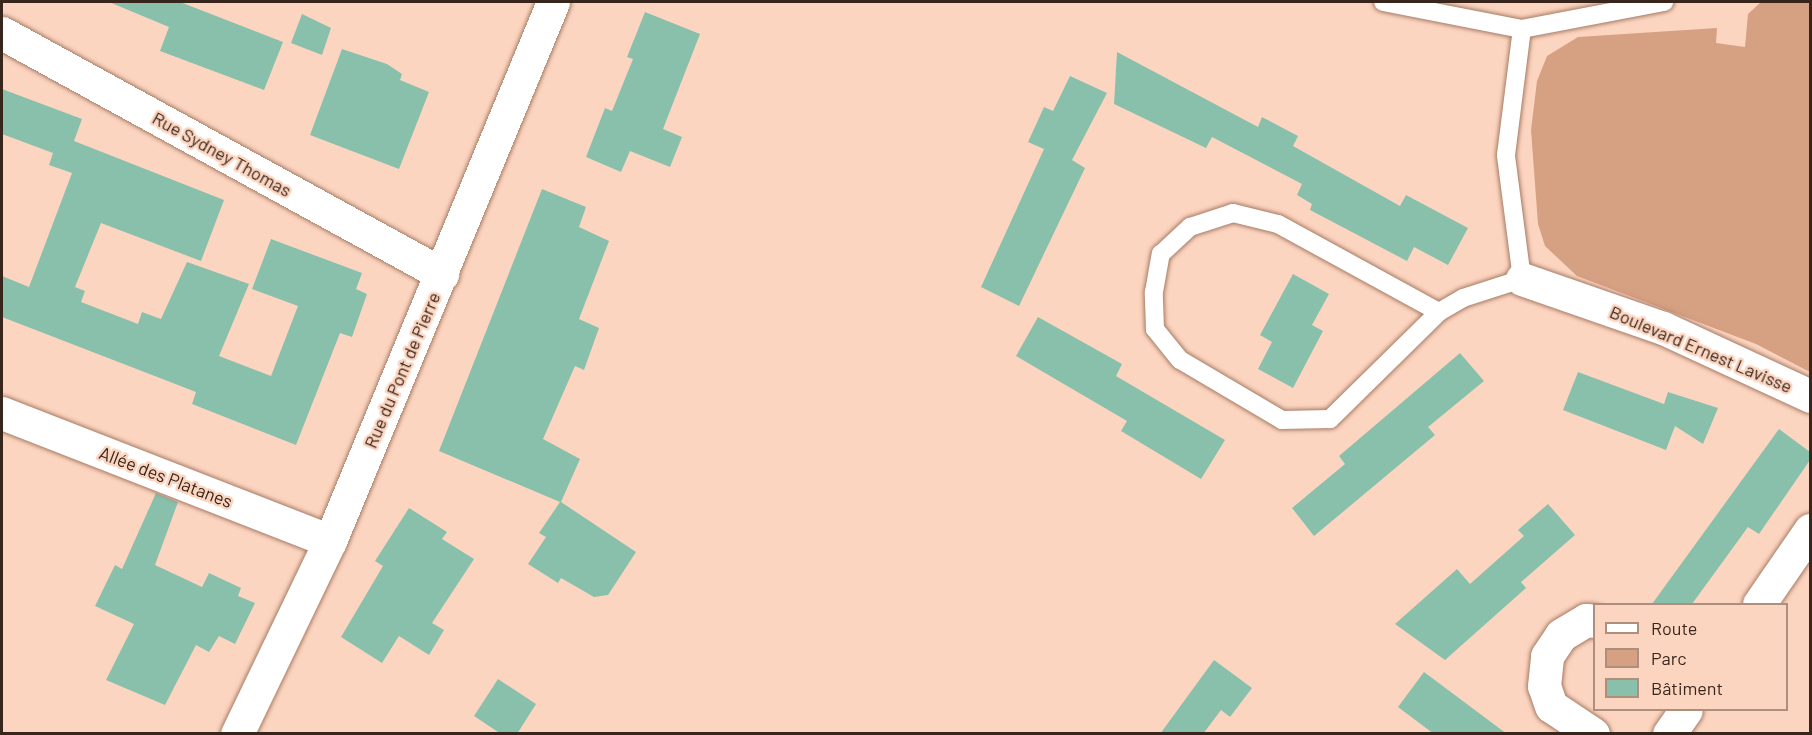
<!DOCTYPE html>
<html>
<head>
<meta charset="utf-8">
<style>
  body { margin:0 }
  #map { position:relative; width:1812px; height:735px; overflow:hidden; background:#fcd5c0; font-family:Barlow,sans-serif }
  div>[style] { position:absolute }
  .green>* { inset:0; background:#d6a083 }
  .building>* { inset:0; background:#89c0ac }
  .roads { filter:drop-shadow(0 0 2px #a77b64) drop-shadow(0 0 2px #a77b64) }
  .lane>* { height:18px; margin:-9px; padding:0 9px; transform-origin:9px; border-radius:9px; background:#fff }
  .street>* { height:33px; margin:-16.5px; padding:0 16.5px; transform-origin:16.5px; border-radius:16.5px; background:#fff }
  span { translate:-50% -50%; white-space:nowrap; text-align:center; line-height:1.15; -webkit-text-stroke:5px #fcd5c0; paint-order:stroke }
  .street-label { font-size:18px; color:#38261c }
  .frame { position:absolute; inset:0; border:3px solid #38261c; pointer-events:none }
  .legend { position:absolute; left:1593px; top:603px; width:195px; height:108px; box-sizing:border-box; background:#fcd5c0; border:2px solid #ae8f7e; margin:0; padding:8px 10px; list-style:none; font-size:18px; color:#38261c }
  .legend li { display:flex; align-items:center; gap:12px; height:30px }
  .legend b { width:30px; border:2px solid #ae8f7e }
</style>
</head>
<body>
<div id="map">
  <div class="green">
    <div style="clip-path:polygon(1761px 2px,1810px 2px,1810px 372px,1756px 344px,1577px 276px,1545px 246px,1538px 224px,1531px 130px,1537px 81px,1547px 56px,1578px 37px,1717px 28px,1716px 43px,1745px 47px,1748px 14px)"></div>
  </div>
  <div class="building">
    <div style="clip-path:polygon(109px 2px,180px 2px,283px 42px,264px 90px,160px 51px,169px 27px)"></div>
    <div style="clip-path:polygon(645px 12px,700px 34px,663px 129px,682px 137px,670px 167px,630px 151px,621px 172px,586px 157px,605px 108px,612px 111px,633px 59px,627px 57px)"></div>
    <div style="clip-path:polygon(302px 14px,331px 28px,322px 55px,291px 43px)"></div>
    <div style="clip-path:polygon(342px 49px,387px 64px,402px 74px,400px 80px,429px 92px,399px 169px,310px 135px)"></div>
    <div style="clip-path:polygon(1117px 52px,1258px 127px,1262px 117px,1298px 136px,1293px 146px,1400px 206px,1406px 195px,1468px 228px,1448px 265px,1414px 247px,1407px 261px,1310px 210px,1312px 204px,1297px 195px,1302px 184px,1212px 137px,1206px 148px,1114px 104px)"></div>
    <div style="clip-path:polygon(1070px 76px,1107px 93px,1072px 160px,1085px 168px,1019px 306px,981px 287px,1044px 149px,1028px 142px,1044px 107px,1053px 111px)"></div>
    <div style="clip-path:polygon(2px 89px,82px 119px,74px 141px,224px 200px,201px 261px,101px 223px,75px 287px,85px 291px,81px 302px,138px 324px,142px 312px,161px 319px,187px 262px,249px 284px,219px 356px,271px 376px,298px 306px,252px 289px,271px 239px,362px 273px,356px 289px,367px 294px,352px 337px,340px 333px,296px 445px,192px 404px,196px 392px,2px 317px,2px 276px,29px 287px,72px 173px,49px 165px,53px 153px,2px 134px)"></div>
    <div style="clip-path:polygon(542px 189px,586px 207px,579px 227px,609px 241px,579px 319px,599px 328px,584px 370px,575px 366px,543px 439px,580px 459px,561px 502px,636px 552px,608px 595px,594px 597px,561px 578px,558px 583px,528px 564px,546px 537px,539px 533px,560px 502px,439px 451px)"></div>
    <div style="clip-path:polygon(1293px 274px,1329px 294px,1312px 325px,1323px 331px,1293px 388px,1258px 369px,1272px 342px,1260px 335px)"></div>
    <div style="clip-path:polygon(1038px 317px,1122px 364px,1116px 376px,1225px 440px,1201px 479px,1121px 431px,1127px 421px,1016px 356px)"></div>
    <div style="clip-path:polygon(1460px 353px,1484px 381px,1428px 427px,1435px 435px,1314px 536px,1292px 508px,1345px 464px,1339px 456px)"></div>
    <div style="clip-path:polygon(1578px 372px,1664px 404px,1668px 392px,1718px 408px,1703px 444px,1675px 426px,1666px 450px,1563px 410px)"></div>
    <div style="clip-path:polygon(1779px 429px,1810px 452px,1810px 460px,1759px 534px,1748px 527px,1692px 604px,1652px 604px)"></div>
    <div style="clip-path:polygon(156px 493px,178px 502px,155px 565px,202px 587px,209px 573px,241px 588px,238px 596px,255px 603px,235px 644px,219px 636px,209px 652px,196px 645px,165px 705px,106px 680px,134px 624px,95px 606px,115px 565px,122px 569px)"></div>
    <div style="clip-path:polygon(1548px 504px,1575px 535px,1521px 582px,1526px 588px,1445px 660px,1395px 624px,1457px 569px,1470px 584px,1524px 536px,1518px 530px)"></div>
    <div style="clip-path:polygon(409px 508px,447px 532px,442px 539px,474px 559px,432px 623px,444px 630px,429px 655px,399px 636px,382px 663px,341px 637px,383px 566px,375px 561px)"></div>
    <div style="clip-path:polygon(1214px 660px,1252px 688px,1230px 717px,1221px 710px,1203px 734px,1160px 734px)"></div>
    <div style="clip-path:polygon(1424px 672px,1507px 734px,1434px 734px,1398px 707px)"></div>
    <div style="clip-path:polygon(498px 679px,536px 704px,517px 734px,501px 734px,474px 716px)"></div>
  </div>
  <div class="roads">
    <div class="lane">
      <div style="left:1383px;top:2px;width:142px;rotate:11deg"></div>
      <div style="left:1439px;top:312px;width:153px;rotate:135.5deg"></div>
      <div style="left:1330px;top:419px;width:48px;rotate:178.8deg"></div>
      <div style="left:1282px;top:420px;width:118px;rotate:-149.5deg"></div>
      <div style="left:1180px;top:360px;width:40px;rotate:-129deg"></div>
      <div style="left:1155px;top:329px;width:37px;rotate:-92deg"></div>
      <div style="left:1154px;top:292px;width:39px;rotate:-80deg"></div>
      <div style="left:1161px;top:254px;width:40px;rotate:-43deg"></div>
      <div style="left:1190px;top:227px;width:45px;rotate:-18deg"></div>
      <div style="left:1233px;top:213px;width:46px;rotate:13.7deg"></div>
      <div style="left:1278px;top:224px;width:183px;rotate:28.7deg"></div>
      <div style="left:1439px;top:312px;width:28px;rotate:-30deg"></div>
      <div style="left:1463px;top:298px;width:62px;rotate:-17.9deg"></div>
      <div style="left:1522px;top:279px;width:125px;rotate:-97.4deg"></div>
      <div style="left:1506px;top:155px;width:127px;rotate:-82.8deg"></div>
      <div style="left:1522px;top:29px;width:145px;rotate:-10.8deg"></div>
    </div>
    <div class="street">
      <div style="left:2px;top:33px;width:502px;rotate:28.71deg"></div>
      <div style="left:1522px;top:279px;width:149px;rotate:19.2deg"></div>
      <div style="left:1663px;top:328px;width:162px;rotate:24.8deg"></div>
      <div style="left:2px;top:413px;width:352px;rotate:21.3deg"></div>
      <div style="left:1759px;top:604px;width:90px;rotate:-55.4deg"></div>
      <div style="left:237px;top:734px;width:214px;rotate:-64.3deg"></div>
      <div style="left:330px;top:541px;width:583px;rotate:-67.52deg"></div>
      <div style="left:1593px;top:734px;width:50px;rotate:-146.3deg"></div>
      <div style="left:1551px;top:706px;width:21px;rotate:-109deg"></div>
      <div style="left:1544px;top:686px;width:30px;rotate:-84deg"></div>
      <div style="left:1547px;top:656px;width:25px;rotate:-56deg"></div>
      <div style="left:1561px;top:635px;width:29px;rotate:-31deg"></div>
      <div style="left:1586px;top:620px;width:8px;rotate:7deg"></div>
      <div style="left:1669px;top:734px;width:29px;rotate:-55deg"></div>
    </div>
  </div>
  <div class="street-label">
    <span style="left:222px;top:154px;rotate:29deg">Rue Sydney Thomas</span>
    <span style="left:1701px;top:349px;rotate:23deg">Boulevard Ernest Lavisse</span>
    <span style="left:402px;top:370px;rotate:-67deg">Rue du Pont de Pierre</span>
    <span style="left:166px;top:477px;rotate:21deg">Allée des Platanes</span>
  </div>
  <div class="frame"></div>
  <ul class="legend">
  <li><b style="height:8px;background:#fff"></b>Route</li>
  <li><b style="height:16px;background:#d6a083"></b>Parc</li>
  <li><b style="height:16px;background:#89c0ac"></b>Bâtiment</li>
  </ul>
</div>
</body>
</html>
